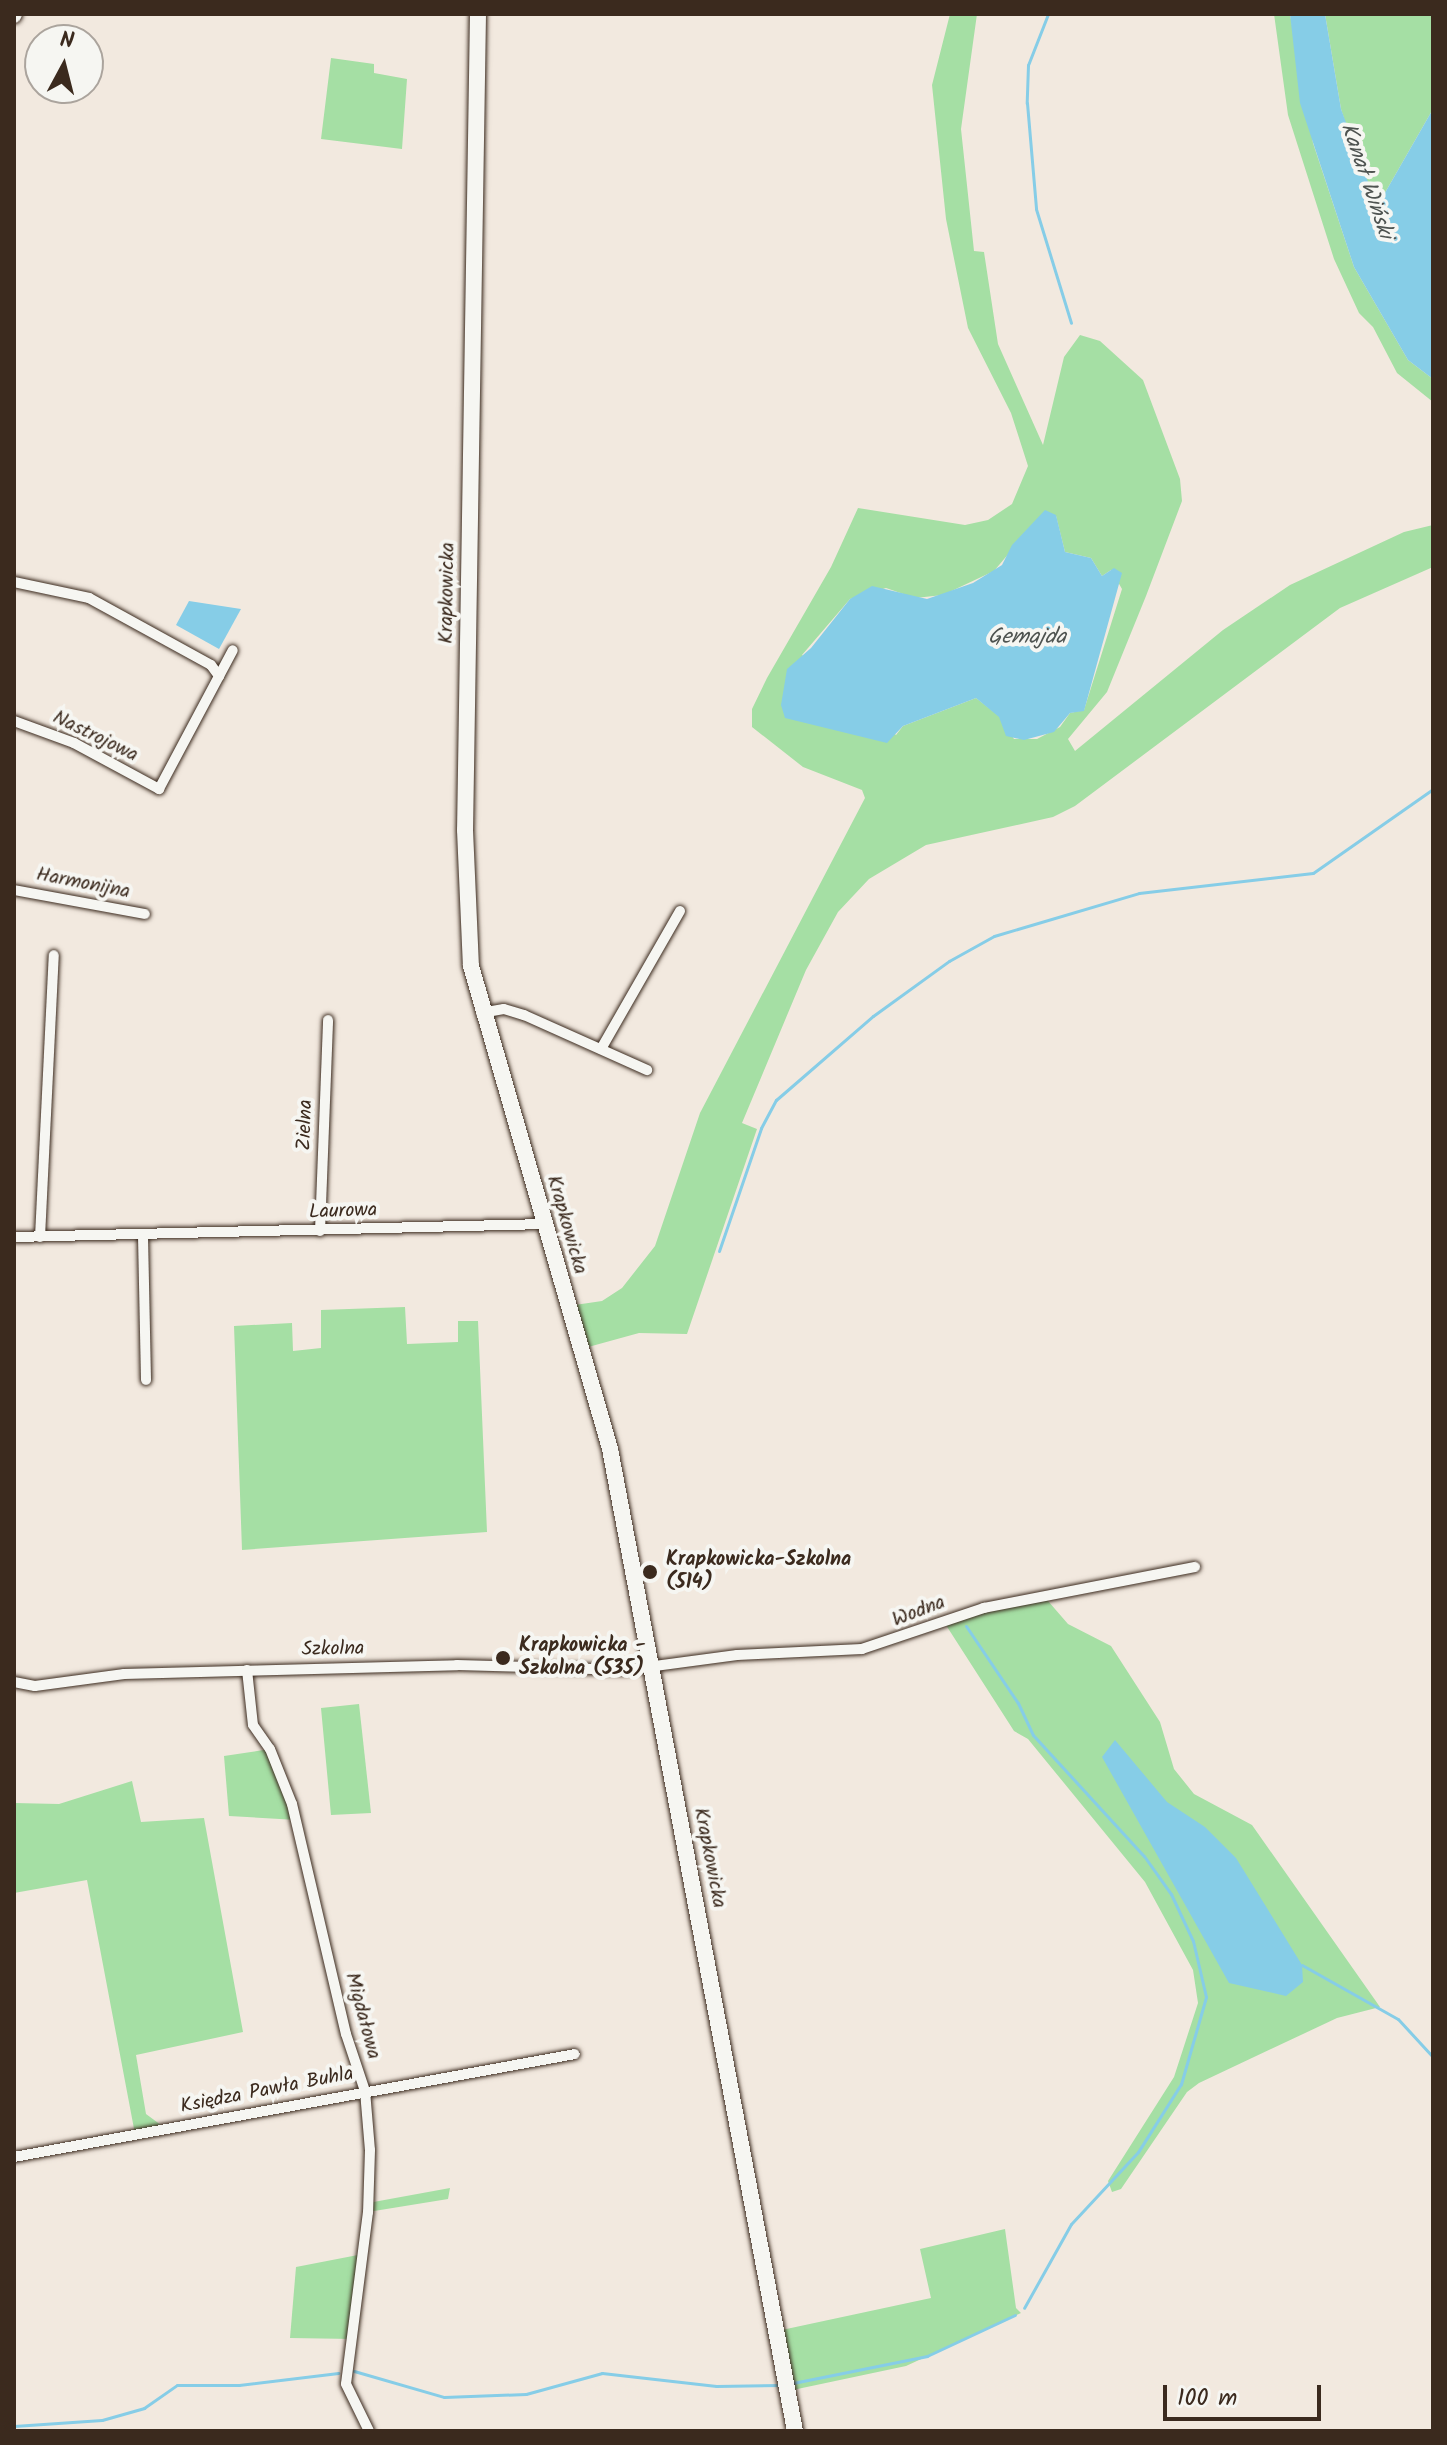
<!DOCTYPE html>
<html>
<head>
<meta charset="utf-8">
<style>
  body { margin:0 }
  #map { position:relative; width:1447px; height:2445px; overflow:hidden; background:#f2e9df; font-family:Kalam,sans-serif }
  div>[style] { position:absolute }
  .green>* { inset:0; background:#a5dfa4 }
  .water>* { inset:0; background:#86cde7 }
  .stream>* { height:3px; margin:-1.5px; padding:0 1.5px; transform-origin:1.5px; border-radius:1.5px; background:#86cde7 }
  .roads { filter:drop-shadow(0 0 2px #3b2a1e) drop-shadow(0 0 2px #3b2a1e) }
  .street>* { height:10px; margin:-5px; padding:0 5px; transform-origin:5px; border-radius:5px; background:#f6f6f2 }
  .secondary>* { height:14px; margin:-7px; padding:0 7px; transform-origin:7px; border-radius:7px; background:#f6f6f2 }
  .primary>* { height:16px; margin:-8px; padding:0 8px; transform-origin:8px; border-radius:8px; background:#f6f6f2 }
  .dots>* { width:22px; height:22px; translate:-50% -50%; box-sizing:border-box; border:4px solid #f6f6f2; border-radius:50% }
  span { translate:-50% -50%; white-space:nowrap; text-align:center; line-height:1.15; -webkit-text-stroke:8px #f6f6f2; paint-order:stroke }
  .street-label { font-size:20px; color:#3b2a1e }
  .poi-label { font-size:20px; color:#3b2a1e; font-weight:700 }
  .left { translate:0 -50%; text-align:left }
  .water-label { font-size:22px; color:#4e5350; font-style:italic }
  .frame { position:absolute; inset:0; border:16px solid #3b2a1e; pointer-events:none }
  .north { position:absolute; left:24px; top:24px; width:80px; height:80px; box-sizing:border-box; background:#f6f6f2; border:2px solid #aba49d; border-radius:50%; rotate:7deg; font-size:22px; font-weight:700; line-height:32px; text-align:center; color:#3b2a1e }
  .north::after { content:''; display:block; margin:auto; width:28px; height:36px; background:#3b2a1e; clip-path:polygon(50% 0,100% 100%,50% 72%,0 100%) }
  .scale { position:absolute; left:1163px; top:2385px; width:158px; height:36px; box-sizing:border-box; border:4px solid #3b2a1e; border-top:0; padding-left:10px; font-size:24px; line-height:28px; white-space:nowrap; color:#3b2a1e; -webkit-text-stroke:6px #f6f6f2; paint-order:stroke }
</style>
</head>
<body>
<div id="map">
  <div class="green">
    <div style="clip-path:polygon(evenodd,950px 14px,977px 14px,961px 129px,974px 251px,984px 252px,998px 344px,1043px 445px,1064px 357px,1080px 335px,1100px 341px,1143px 380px,1180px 479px,1182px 501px,1146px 596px,1107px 692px,1068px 739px,1075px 751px,1223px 630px,1290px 585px,1404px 532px,1433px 525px,1433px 567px,1340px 608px,1075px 806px,1053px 817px,926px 845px,869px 879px,838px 912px,806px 970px,742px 1123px,757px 1129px,687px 1334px,639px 1333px,581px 1349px,568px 1306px,602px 1301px,622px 1288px,655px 1246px,700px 1113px,865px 798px,862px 790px,803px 767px,752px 727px,752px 709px,767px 678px,831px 567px,858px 508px,965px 525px,988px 520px,1012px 504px,1028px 466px,1011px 413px,968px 328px,946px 219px,932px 85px,950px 14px,1056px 516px,1065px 552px,1091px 558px,1102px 576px,1111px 570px,1122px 589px,1084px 710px,1070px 713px,1060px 727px,1037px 739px,1014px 739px,999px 716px,976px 698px,903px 726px,896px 735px,802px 655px,850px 599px,886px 588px,915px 598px,943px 595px,994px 571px,1036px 521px,1056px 516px)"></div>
    <div style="clip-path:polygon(1274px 14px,1290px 14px,1313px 143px,1354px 267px,1408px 360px,1433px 379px,1433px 402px,1397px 373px,1373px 327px,1359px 313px,1334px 259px,1288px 115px)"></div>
    <div style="clip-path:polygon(1325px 14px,1433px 14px,1433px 109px,1382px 198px,1367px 191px,1341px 109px)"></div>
    <div style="clip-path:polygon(331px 58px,374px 64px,374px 73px,407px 79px,402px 149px,321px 139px)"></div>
    <div style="clip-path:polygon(405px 1307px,407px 1344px,458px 1342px,458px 1321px,478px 1321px,487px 1532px,242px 1550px,234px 1326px,292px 1323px,293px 1351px,321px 1348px,321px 1310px)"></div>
    <div style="clip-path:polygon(1042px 1594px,1068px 1624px,1111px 1646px,1160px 1722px,1174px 1769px,1194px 1794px,1252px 1825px,1380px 2007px,1337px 2018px,1199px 2083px,1187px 2092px,1121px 2189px,1112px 2192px,1108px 2181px,1174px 2077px,1198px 2003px,1193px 1970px,1145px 1882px,1028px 1739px,1014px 1731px,944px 1622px)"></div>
    <div style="clip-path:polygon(359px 1704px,371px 1813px,331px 1815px,321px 1708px)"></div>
    <div style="clip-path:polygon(270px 1749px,297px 1820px,229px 1816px,224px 1756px)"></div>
    <div style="clip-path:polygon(132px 1781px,141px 1822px,204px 1818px,243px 2032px,136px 2055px,146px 2114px,165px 2128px,135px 2134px,87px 1880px,14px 1893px,14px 1803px,59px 1804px)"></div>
    <div style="clip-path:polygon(450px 2188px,448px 2199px,368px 2212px,368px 2203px)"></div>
    <div style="clip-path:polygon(1005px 2229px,1016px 2308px,1021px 2313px,906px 2366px,788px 2391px,777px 2331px,931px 2298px,920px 2249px)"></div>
    <div style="clip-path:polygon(363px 2254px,353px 2339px,290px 2338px,296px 2267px)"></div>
  </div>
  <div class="water">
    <div style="clip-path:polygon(1290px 14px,1325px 14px,1341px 109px,1374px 198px,1382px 198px,1433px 109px,1433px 379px,1408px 360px,1354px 267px,1300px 103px)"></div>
    <div style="clip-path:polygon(1045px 510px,1056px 515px,1065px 552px,1091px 558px,1102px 576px,1114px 568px,1122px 573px,1084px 711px,1070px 713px,1054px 732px,1024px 740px,1006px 736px,999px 717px,976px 698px,903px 726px,887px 743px,785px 718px,781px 705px,787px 669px,811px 648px,850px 599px,872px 586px,927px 599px,973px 583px,1002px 565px,1012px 545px)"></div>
    <div style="clip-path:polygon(189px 601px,241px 609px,219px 649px,176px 625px)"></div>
    <div style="clip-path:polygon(1115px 1740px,1167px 1802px,1205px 1827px,1236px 1858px,1302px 1965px,1303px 1982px,1286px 1996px,1229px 1983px,1102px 1757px)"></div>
  </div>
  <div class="stream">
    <div style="left:1048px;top:14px;width:55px;rotate:111.4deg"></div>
    <div style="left:1028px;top:65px;width:38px;rotate:92deg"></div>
    <div style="left:1027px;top:103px;width:106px;rotate:85.1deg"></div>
    <div style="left:1036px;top:209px;width:119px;rotate:72.9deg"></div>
    <div style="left:719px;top:1251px;width:130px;rotate:-71.1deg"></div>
    <div style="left:761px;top:1128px;width:32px;rotate:-62deg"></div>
    <div style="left:776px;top:1100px;width:128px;rotate:-40.9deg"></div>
    <div style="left:873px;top:1016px;width:94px;rotate:-35.9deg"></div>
    <div style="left:949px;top:961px;width:51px;rotate:-29.1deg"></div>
    <div style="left:994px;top:936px;width:151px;rotate:-16.5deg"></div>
    <div style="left:1139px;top:893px;width:175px;rotate:-6.6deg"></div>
    <div style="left:1313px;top:873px;width:146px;rotate:-35deg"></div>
    <div style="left:966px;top:1626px;width:93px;rotate:56deg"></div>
    <div style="left:1018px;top:1703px;width:35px;rotate:65deg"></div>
    <div style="left:1033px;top:1735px;width:164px;rotate:47.5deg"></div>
    <div style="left:1144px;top:1856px;width:47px;rotate:54.6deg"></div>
    <div style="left:1171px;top:1894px;width:52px;rotate:64.9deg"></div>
    <div style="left:1193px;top:1941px;width:57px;rotate:76.9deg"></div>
    <div style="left:1206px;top:1997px;width:91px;rotate:106deg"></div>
    <div style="left:1181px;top:2084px;width:80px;rotate:122.3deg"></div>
    <div style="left:1138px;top:2152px;width:98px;rotate:132.9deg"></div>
    <div style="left:1071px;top:2224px;width:96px;rotate:119.2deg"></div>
    <div style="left:1302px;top:1965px;width:110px;rotate:29.4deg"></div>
    <div style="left:1398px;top:2019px;width:52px;rotate:47.4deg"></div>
    <div style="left:354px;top:2371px;width:94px;rotate:16.1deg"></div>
    <div style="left:444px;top:2397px;width:82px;rotate:-2.1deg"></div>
    <div style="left:526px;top:2394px;width:79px;rotate:-15.4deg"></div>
    <div style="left:602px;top:2373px;width:115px;rotate:6.5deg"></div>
    <div style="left:716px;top:2386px;width:65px;rotate:-0.9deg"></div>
    <div style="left:793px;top:2383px;width:137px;rotate:-11.4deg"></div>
    <div style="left:927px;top:2356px;width:97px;rotate:-25deg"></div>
    <div style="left:14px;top:2426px;width:88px;rotate:-3.9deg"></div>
    <div style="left:102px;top:2420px;width:44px;rotate:-15.9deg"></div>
    <div style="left:144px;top:2408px;width:40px;rotate:-34.9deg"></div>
    <div style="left:177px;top:2385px;width:62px"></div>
    <div style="left:239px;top:2385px;width:100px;rotate:-6.9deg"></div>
  </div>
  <div class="roads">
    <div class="street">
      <div style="left:14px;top:582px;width:77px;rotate:12deg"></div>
      <div style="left:89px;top:598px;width:139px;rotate:28.8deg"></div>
      <div style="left:211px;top:665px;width:14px;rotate:54deg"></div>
      <div style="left:14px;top:721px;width:64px;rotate:20.1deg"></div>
      <div style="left:74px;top:743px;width:97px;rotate:28.4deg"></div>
      <div style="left:159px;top:789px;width:157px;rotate:-62deg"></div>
      <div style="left:14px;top:890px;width:133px;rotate:10.4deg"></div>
      <div style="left:481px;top:1013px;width:23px;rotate:-10deg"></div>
      <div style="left:504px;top:1009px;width:21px;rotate:17deg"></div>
      <div style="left:524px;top:1015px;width:135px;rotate:24.1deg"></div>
      <div style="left:601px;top:1049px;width:159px;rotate:-60.2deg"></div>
      <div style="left:320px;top:1231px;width:211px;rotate:-87.8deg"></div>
      <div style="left:143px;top:1236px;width:144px;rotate:88.8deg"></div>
      <div style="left:14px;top:1237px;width:531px;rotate:-1.4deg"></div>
      <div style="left:40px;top:1237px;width:282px;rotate:-87.2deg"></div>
      <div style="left:247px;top:1670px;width:55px;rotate:83.8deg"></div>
      <div style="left:253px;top:1725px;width:29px;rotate:55deg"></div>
      <div style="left:270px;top:1749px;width:59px;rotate:68.2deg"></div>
      <div style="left:292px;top:1804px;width:236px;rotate:76.8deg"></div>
      <div style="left:346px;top:2034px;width:60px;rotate:71.6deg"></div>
      <div style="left:365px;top:2091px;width:59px;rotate:85.2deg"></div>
      <div style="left:370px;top:2150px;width:62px;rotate:91.8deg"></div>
      <div style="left:368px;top:2212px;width:173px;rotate:97.3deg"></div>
      <div style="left:346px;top:2384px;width:52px;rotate:63.9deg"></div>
      <div style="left:14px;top:1682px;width:21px;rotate:11deg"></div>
      <div style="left:35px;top:1686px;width:90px;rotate:-7.7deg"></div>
      <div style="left:124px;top:1674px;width:333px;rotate:-1.5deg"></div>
      <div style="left:457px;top:1665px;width:168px;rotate:1.7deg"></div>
      <div style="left:625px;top:1670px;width:113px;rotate:-7.6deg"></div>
      <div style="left:737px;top:1655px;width:125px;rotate:-2.7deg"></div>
      <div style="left:862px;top:1649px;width:129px;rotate:-18.6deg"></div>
      <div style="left:984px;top:1608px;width:215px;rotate:-11deg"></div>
      <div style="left:14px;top:2157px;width:570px;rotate:-10.4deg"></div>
    </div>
    <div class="secondary">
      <div style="left:14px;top:16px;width:2px;rotate:-63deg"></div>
    </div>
    <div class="primary">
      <div style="left:478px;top:14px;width:816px;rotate:90.91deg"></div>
      <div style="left:465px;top:830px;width:136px;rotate:87.5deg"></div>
      <div style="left:471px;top:966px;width:503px;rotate:73.94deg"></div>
      <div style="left:610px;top:1449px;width:999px;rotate:79.33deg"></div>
    </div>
  </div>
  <div class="dots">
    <div style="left:650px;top:1572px;background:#3b2a1e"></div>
    <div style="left:503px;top:1658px;background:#3b2a1e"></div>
  </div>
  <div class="street-label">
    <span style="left:448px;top:593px;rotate:-89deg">Krapkowicka</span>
    <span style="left:95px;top:737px;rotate:26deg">Nastrojowa</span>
    <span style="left:83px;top:884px;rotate:11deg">Harmonijna</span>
    <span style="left:306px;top:1125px;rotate:-88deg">Zielna</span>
    <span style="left:343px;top:1212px;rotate:-2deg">Laurowa</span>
    <span style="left:566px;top:1225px;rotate:74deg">Krapkowicka</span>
    <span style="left:919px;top:1612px;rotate:-21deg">Wodna</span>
    <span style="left:333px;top:1650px;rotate:-1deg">Szkolna</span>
    <span style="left:709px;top:1858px;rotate:79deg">Krapkowicka</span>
    <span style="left:362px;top:2016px;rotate:75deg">Migdałowa</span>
    <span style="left:267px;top:2091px;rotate:-11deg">Księdza Pawła Buhla</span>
  </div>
  <div class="poi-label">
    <span class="left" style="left:666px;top:1572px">Krapkowicka-Szkolna<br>(514)</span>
    <span class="left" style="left:519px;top:1658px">Krapkowicka -<br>Szkolna (535)</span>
  </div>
  <div class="water-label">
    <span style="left:1366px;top:181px;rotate:71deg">Kanał Wiński</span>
    <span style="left:1027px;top:638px">Gemajda</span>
  </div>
  <div class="frame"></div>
  <div class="north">N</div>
  <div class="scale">100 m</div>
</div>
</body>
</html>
